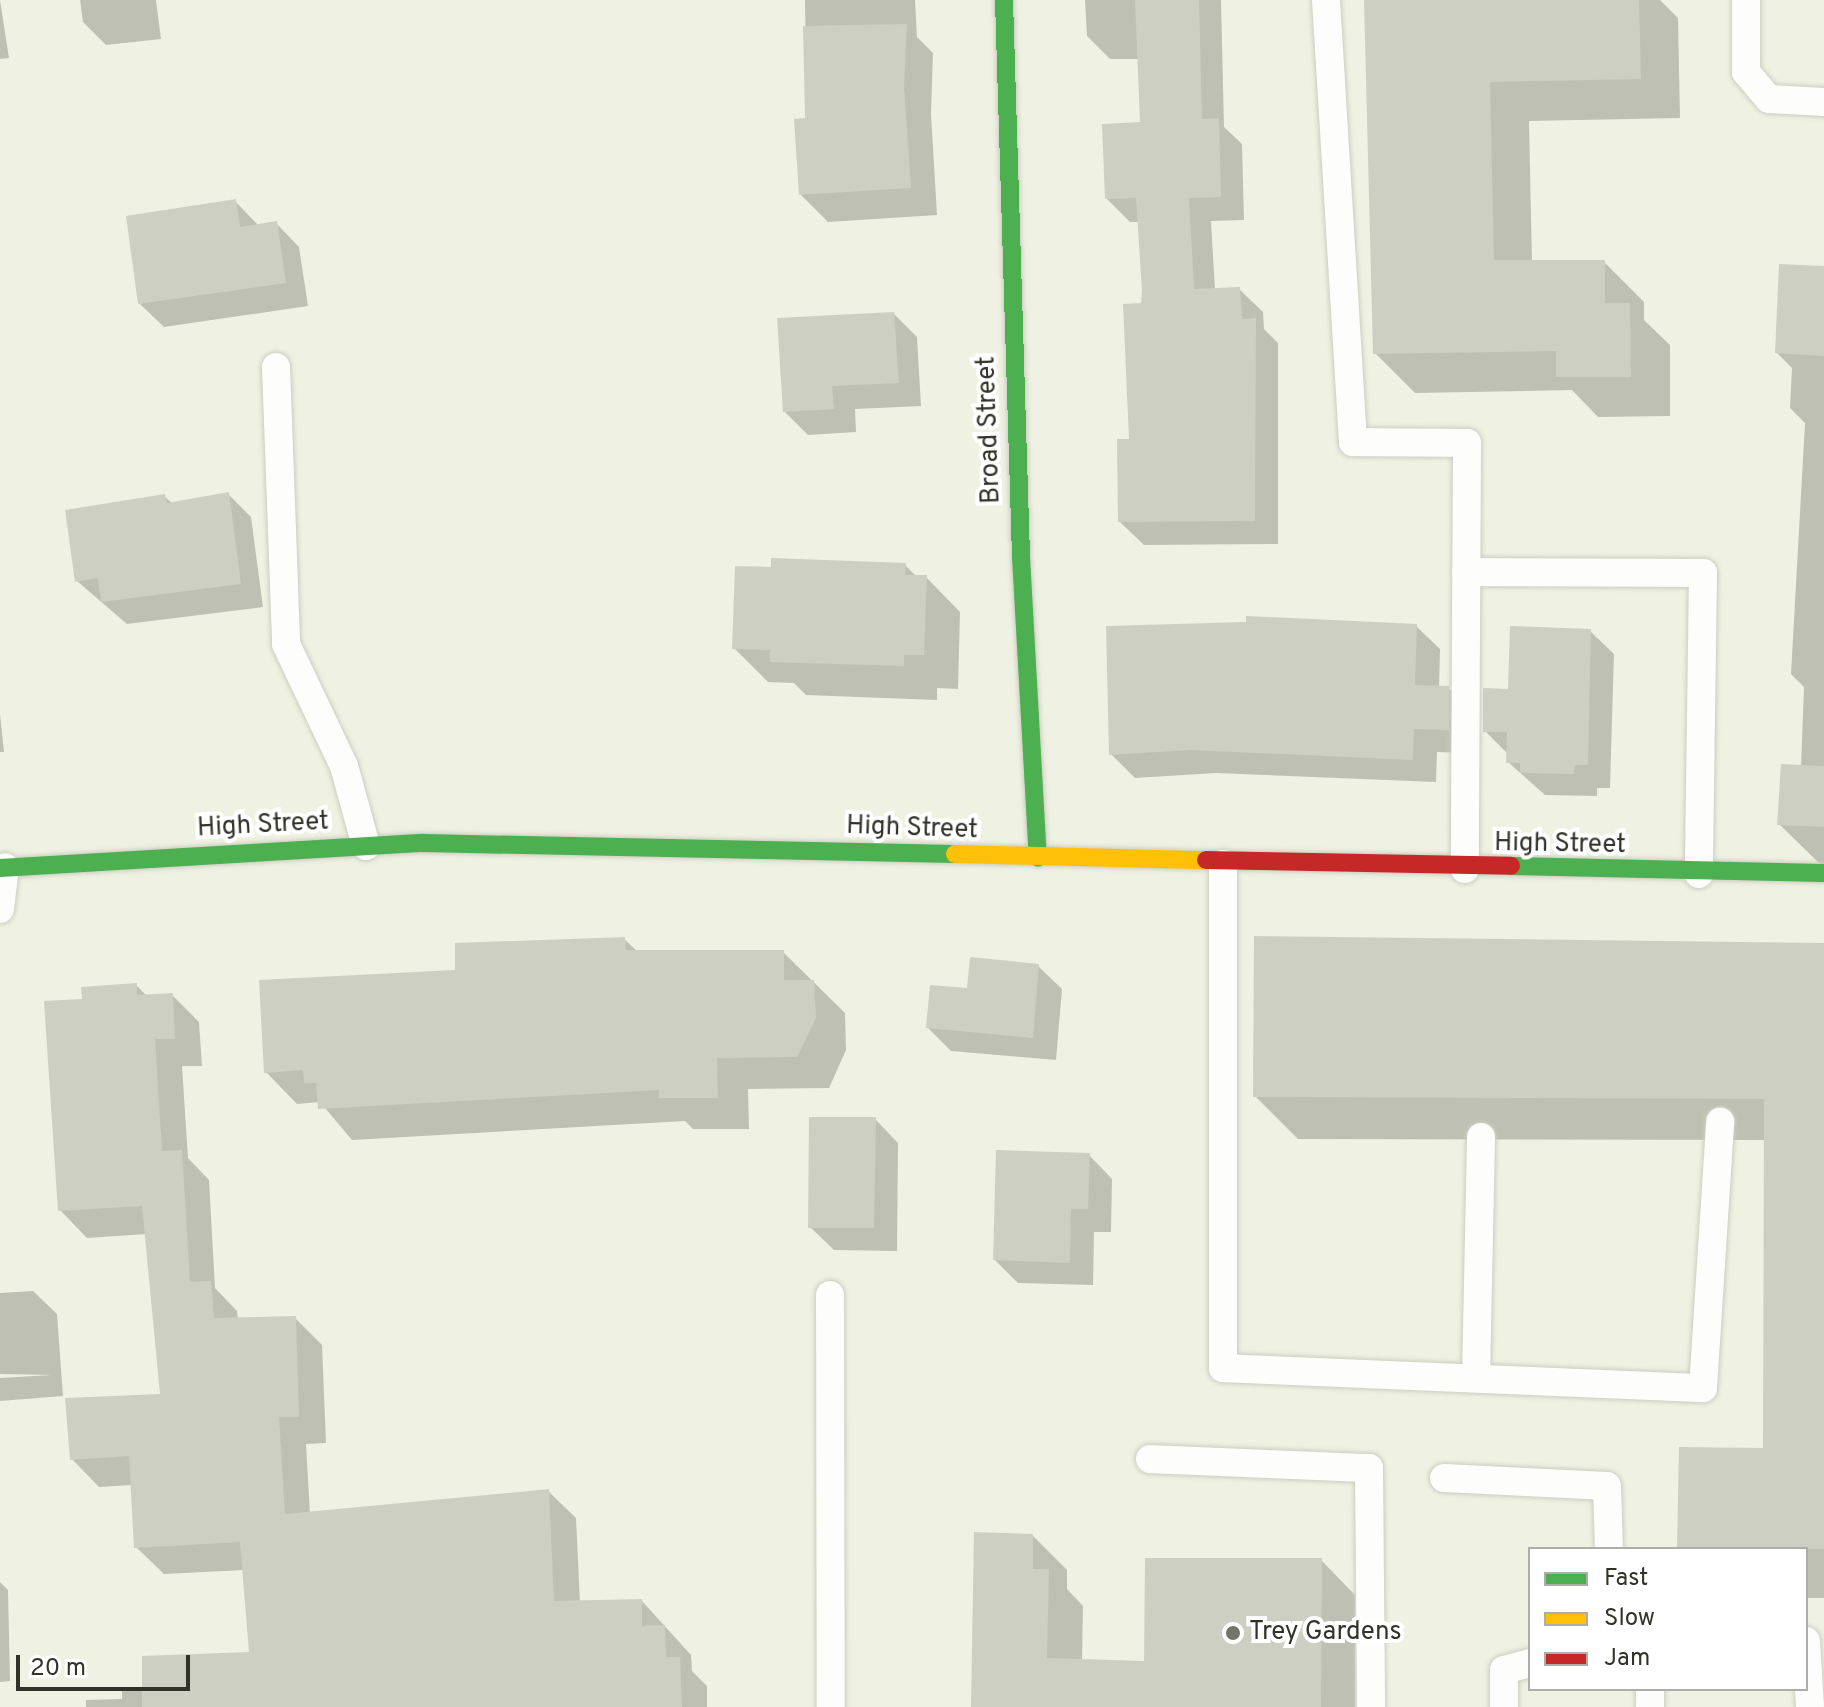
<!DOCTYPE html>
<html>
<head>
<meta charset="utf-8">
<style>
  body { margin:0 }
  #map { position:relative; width:1824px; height:1707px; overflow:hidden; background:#eff1e2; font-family:Overpass,sans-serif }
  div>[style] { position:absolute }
  .shadow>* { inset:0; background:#0003 }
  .building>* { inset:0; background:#cdcfc3 }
  .roads { filter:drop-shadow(0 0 2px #cbcdc1) drop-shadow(0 0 2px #cbcdc1) }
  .lane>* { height:28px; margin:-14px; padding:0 14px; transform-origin:14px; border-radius:14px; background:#fdfdfb }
  .fast>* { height:18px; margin:-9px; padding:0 9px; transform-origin:9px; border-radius:9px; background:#4caf50 }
  .slow>* { height:18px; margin:-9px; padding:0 9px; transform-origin:9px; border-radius:9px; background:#ffc107 }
  .jam>* { height:18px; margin:-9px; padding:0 9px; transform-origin:9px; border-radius:9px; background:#c62828 }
  .dots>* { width:22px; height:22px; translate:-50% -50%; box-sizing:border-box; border:4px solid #fff; border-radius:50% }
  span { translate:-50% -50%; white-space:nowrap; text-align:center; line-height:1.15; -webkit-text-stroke:8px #fff; paint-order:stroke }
  .street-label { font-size:26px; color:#313228 }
  .poi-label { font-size:26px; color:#313228 }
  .left { translate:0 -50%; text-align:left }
  .legend { position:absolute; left:1528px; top:1547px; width:280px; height:144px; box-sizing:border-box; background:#fff; border:2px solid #adada9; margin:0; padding:10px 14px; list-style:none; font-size:24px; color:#313228 }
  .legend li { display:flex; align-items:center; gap:16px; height:40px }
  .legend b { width:40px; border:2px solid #adada9 }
  .scale { position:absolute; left:16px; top:1655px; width:174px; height:36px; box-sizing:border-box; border:4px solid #313228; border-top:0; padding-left:10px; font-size:24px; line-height:28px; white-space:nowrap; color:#313228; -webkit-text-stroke:6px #fff; paint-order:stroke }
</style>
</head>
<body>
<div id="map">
  <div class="shadow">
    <div style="clip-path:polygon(0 0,9px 58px,0 59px)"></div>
    <div style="clip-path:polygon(80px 0,156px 0,161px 39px,106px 45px,83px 22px)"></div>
    <div style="clip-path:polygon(805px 0,915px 0,917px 37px,933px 53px,931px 114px,937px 215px,828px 222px,801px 195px,807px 120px)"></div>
    <div style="clip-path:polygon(1085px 0,1221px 0,1224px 127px,1242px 144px,1244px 220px,1211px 221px,1215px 290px,1239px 289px,1263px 312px,1264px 329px,1278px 343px,1278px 544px,1144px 545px,1120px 522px,1145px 291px,1140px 222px,1130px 222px,1107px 199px,1142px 124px,1140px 59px,1110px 59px,1087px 36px)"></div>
    <div style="clip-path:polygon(1366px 0,1660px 0,1678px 18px,1680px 118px,1529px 121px,1532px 262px,1604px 262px,1644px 302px,1644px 320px,1670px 345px,1670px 416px,1598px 417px,1572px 390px,1415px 393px,1375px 353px)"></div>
    <div style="clip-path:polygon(235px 201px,259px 226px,276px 223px,299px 247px,308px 306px,164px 327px,140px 304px)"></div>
    <div style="clip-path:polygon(1824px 269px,1824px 868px,1779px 824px,1801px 767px,1804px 687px,1791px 674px,1805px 423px,1790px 408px,1792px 368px,1777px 353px)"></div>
    <div style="clip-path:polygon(894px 314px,917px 337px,921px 406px,855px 409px,856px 432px,808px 435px,784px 411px)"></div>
    <div style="clip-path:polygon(228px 494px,251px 517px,263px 607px,127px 624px,77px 581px,164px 496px,173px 504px)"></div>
    <div style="clip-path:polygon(905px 565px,917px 577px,926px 577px,960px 612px,958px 689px,937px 688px,937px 700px,806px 695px,794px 683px,768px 682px,734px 648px)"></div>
    <div style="clip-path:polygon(1416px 626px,1440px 649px,1439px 688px,1448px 688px,1472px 712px,1471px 753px,1437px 752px,1436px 782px,1216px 773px,1135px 778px,1111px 754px)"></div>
    <div style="clip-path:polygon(1590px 631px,1614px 654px,1610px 788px,1597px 788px,1597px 796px,1545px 795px,1508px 762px,1508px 754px,1485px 731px)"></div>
    <div style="clip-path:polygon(0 714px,4px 752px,0 752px)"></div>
    <div style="clip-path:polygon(624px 939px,638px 952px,783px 952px,845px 1013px,846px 1050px,829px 1088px,748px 1089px,749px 1129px,693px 1129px,685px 1121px,352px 1140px,320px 1102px,297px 1104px,266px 1072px,458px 972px)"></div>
    <div style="clip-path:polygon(1824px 945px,1824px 1598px,1806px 1598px,1806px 1549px,1679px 1549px,1765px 1450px,1766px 1140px,1298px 1139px,1255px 1096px)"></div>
    <div style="clip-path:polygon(1038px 966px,1062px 989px,1056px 1060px,951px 1051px,928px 1028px,969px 990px)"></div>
    <div style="clip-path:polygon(136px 985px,147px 996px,172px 995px,199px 1022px,202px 1066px,182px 1066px,188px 1158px,209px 1180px,215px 1288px,237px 1311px,238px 1320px,295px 1318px,322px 1345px,326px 1443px,306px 1444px,310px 1514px,548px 1491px,576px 1518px,580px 1603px,642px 1601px,691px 1655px,692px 1671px,707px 1686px,707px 1707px,86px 1707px,86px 1700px,122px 1699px,122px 1690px,144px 1690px,251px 1654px,244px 1570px,164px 1574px,136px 1547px,132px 1485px,99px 1487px,72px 1459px,162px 1396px,147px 1234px,87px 1238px,60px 1210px,84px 1001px)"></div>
    <div style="clip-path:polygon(875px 1119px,898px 1143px,897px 1251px,834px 1250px,810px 1227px)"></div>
    <div style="clip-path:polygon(1089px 1155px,1112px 1179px,1111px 1232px,1094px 1232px,1093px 1285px,1018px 1283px,995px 1260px)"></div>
    <div style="clip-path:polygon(33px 1291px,57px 1314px,63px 1396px,0 1401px,0 1378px,51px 1375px,0 1374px,0 1293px)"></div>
    <div style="clip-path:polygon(1033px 1536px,1067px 1570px,1067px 1589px,1083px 1606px,1082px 1661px,1146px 1663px,1321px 1560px,1355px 1595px,1355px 1707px,973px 1707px)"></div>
    <div style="clip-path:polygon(0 1582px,8px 1590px,10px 1681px,0 1682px)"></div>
  </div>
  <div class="building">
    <div style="clip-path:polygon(1135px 0,1199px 0,1202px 119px,1219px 118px,1221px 197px,1189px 198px,1194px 289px,1240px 287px,1242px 319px,1256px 318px,1255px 521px,1118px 522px,1117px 439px,1129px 439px,1123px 304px,1141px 303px,1142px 291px,1136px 198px,1105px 199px,1102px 124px,1140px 122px)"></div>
    <div style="clip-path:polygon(1364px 0,1639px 0,1641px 79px,1490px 82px,1494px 260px,1605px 260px,1605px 303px,1630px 303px,1631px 377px,1556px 377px,1556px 351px,1373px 354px)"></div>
    <div style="clip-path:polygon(907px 24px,904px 86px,911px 188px,799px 195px,794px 119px,805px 118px,803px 26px)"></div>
    <div style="clip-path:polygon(236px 199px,240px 227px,277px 221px,286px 283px,138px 304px,126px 216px)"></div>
    <div style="clip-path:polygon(1779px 264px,1824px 266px,1824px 356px,1775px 353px)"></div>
    <div style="clip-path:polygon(894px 312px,899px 383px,832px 386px,834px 409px,783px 412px,777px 318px)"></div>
    <div style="clip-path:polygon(229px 492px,241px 584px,101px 602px,98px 578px,75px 582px,65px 510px,165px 494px,167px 503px)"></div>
    <div style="clip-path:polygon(771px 558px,906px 563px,905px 575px,927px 575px,924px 655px,904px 655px,904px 666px,770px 662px,770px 650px,732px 649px,735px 566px,771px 567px)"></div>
    <div style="clip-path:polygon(1246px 616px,1417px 624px,1415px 685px,1449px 686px,1449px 730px,1414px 729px,1413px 760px,1191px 750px,1109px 755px,1106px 626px,1246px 622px)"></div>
    <div style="clip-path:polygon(1510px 626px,1591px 629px,1588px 765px,1575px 765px,1574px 774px,1520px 773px,1520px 763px,1506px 763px,1507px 732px,1483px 732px,1483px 688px,1508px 689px)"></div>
    <div style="clip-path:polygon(1781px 764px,1824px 766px,1824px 827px,1777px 825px)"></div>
    <div style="clip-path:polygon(1254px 936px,1824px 943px,1824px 1549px,1677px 1549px,1679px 1447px,1763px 1448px,1764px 1099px,1253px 1097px)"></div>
    <div style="clip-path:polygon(625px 937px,626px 950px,784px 950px,784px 980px,814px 980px,816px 1018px,797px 1057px,717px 1058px,718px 1098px,659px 1098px,659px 1090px,318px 1109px,316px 1083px,304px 1083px,303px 1070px,264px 1073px,259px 980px,455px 970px,455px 943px)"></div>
    <div style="clip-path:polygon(970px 957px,1039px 964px,1033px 1038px,926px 1028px,930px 985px,967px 988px)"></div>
    <div style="clip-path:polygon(137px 983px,137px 995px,173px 993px,175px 1039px,155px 1039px,162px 1151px,182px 1150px,190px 1282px,211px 1281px,214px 1318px,296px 1316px,299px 1417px,279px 1417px,285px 1514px,549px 1489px,554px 1601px,642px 1599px,642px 1626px,665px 1625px,666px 1657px,680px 1657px,682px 1707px,142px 1707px,142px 1656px,249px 1652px,240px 1542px,134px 1548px,129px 1456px,70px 1460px,65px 1398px,160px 1394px,142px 1206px,58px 1211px,44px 1001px,82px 999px,81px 987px)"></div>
    <div style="clip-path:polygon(809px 1117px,876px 1117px,874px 1228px,808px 1228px)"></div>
    <div style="clip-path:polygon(996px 1150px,1090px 1153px,1088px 1209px,1071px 1209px,1070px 1263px,993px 1260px)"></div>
    <div style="clip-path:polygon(974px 1532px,1033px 1534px,1033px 1569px,1049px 1569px,1047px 1658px,1144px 1661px,1145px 1558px,1322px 1558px,1321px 1707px,971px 1707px)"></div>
  </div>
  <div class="roads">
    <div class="lane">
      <div style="left:1326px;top:0;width:443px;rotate:86.5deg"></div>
      <div style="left:1353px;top:442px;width:114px;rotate:0.5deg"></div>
      <div style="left:1467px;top:443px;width:426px;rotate:90.3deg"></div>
      <div style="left:1746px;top:0;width:72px;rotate:90deg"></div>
      <div style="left:1746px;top:72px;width:35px;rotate:50deg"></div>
      <div style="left:1769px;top:99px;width:55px;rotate:3.1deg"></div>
      <div style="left:276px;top:367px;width:277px;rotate:87.9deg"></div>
      <div style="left:286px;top:644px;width:135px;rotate:64.6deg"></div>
      <div style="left:344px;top:766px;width:83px;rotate:74.6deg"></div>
      <div style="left:1466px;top:572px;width:237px;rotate:0.2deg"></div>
      <div style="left:1703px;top:573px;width:301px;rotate:90.8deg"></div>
      <div style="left:1223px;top:864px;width:504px;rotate:90deg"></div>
      <div style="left:1223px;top:1368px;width:480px;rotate:2.4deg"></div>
      <div style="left:1703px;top:1388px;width:267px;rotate:-86.3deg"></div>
      <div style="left:0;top:909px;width:42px;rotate:-83.2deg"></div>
      <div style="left:830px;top:1295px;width:412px;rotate:89.9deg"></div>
      <div style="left:1476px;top:1378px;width:241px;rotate:-88.8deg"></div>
      <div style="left:1150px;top:1459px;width:219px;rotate:2.4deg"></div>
      <div style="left:1369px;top:1468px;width:239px;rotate:89.5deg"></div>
      <div style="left:1444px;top:1478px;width:163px;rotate:2.8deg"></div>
      <div style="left:1607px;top:1486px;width:63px;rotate:88.2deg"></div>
      <div style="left:1806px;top:1641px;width:66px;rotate:86.5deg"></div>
      <div style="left:1650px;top:1689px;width:18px;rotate:90deg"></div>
      <div style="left:1504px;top:1707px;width:37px;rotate:-90deg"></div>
      <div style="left:1504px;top:1670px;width:27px;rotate:-15deg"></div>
    </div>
    <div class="fast">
      <div style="left:1004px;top:0;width:557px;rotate:88.25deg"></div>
      <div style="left:1021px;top:557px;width:301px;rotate:86.8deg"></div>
      <div style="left:1511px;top:866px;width:313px;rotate:1.3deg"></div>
      <div style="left:0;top:868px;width:424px;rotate:-3.4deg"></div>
      <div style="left:423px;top:843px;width:532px;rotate:1.18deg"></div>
    </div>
    <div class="slow">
      <div style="left:955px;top:854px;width:251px;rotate:1.4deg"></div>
    </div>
    <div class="jam">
      <div style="left:1206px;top:860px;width:305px;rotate:1.1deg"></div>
    </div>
  </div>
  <div class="dots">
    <div style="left:1233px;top:1633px;background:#747569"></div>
  </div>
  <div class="street-label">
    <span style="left:990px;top:430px;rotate:-92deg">Broad Street</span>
    <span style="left:263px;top:826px;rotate:-3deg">High Street</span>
    <span style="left:912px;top:829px;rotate:2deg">High Street</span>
    <span style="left:1560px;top:845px;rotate:1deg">High Street</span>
  </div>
  <div class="poi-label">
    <span class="left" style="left:1249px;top:1633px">Trey Gardens</span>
  </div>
  <ul class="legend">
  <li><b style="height:10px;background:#4caf50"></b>Fast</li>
  <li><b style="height:10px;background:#ffc107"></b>Slow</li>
  <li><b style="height:10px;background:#c62828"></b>Jam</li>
  </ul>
  <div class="scale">20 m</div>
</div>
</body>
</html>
